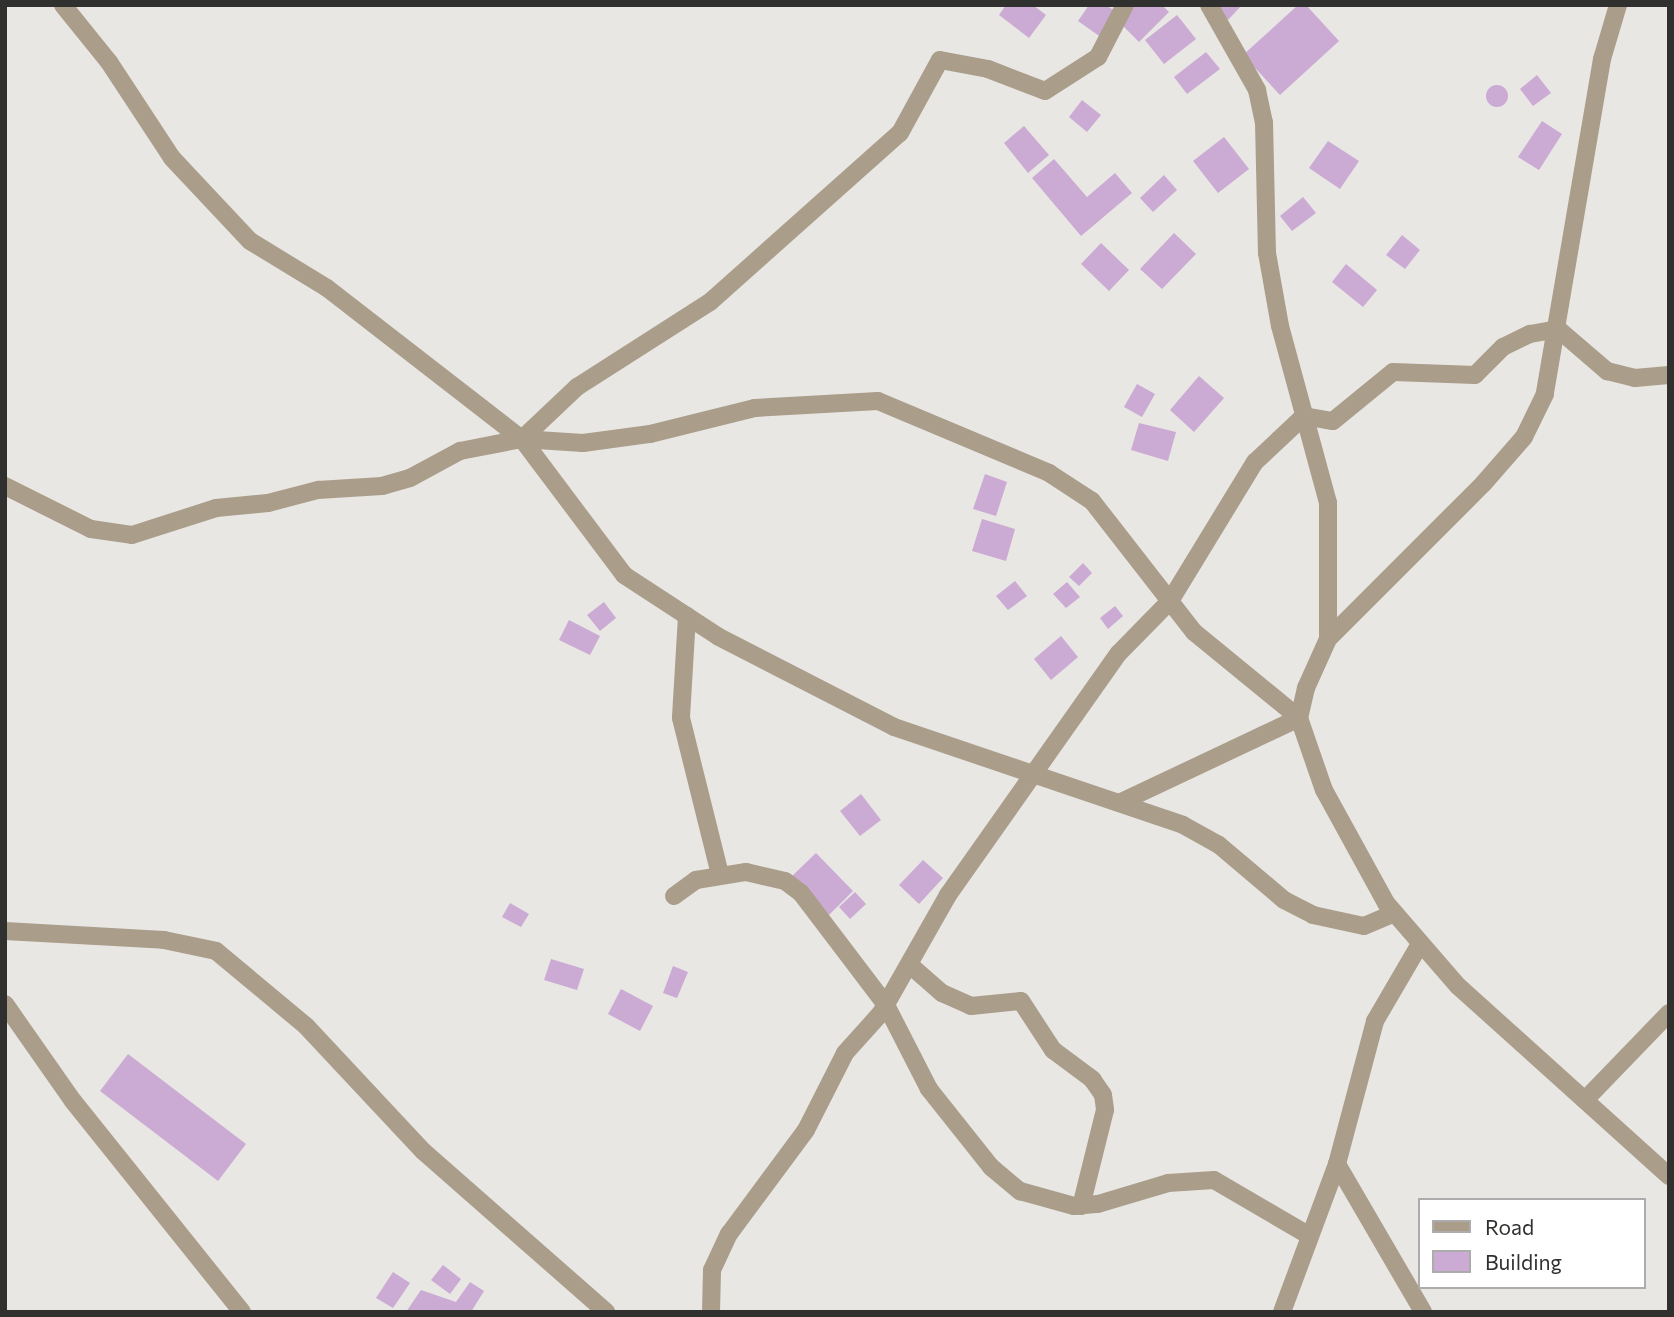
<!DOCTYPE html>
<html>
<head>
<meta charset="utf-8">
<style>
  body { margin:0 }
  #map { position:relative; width:1674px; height:1317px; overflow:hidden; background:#e8e7e4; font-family:Commissioner,sans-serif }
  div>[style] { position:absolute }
  .building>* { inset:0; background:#cbaad4 }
  .round { border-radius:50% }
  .minor>* { height:18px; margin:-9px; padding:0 9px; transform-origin:9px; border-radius:9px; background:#aa9d8a }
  span { translate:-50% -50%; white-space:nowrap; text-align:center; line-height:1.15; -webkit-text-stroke:5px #fff; paint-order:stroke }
  .frame { position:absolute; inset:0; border:7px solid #30302f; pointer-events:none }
  .legend { position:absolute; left:1418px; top:1198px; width:228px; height:91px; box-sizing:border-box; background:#fff; border:2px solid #acacac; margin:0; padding:9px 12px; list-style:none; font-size:21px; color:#30302f }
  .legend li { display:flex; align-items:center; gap:14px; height:35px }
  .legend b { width:35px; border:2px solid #acacac }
</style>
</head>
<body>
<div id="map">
  <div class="building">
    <div style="clip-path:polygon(1006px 5px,1033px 5px,1046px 15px,1029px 38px,999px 15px)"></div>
    <div style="clip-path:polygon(1089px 5px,1106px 5px,1119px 14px,1102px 38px,1078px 21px)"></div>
    <div style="clip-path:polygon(1136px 5px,1162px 5px,1169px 12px,1139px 42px,1119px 22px)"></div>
    <div style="clip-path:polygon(1213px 5px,1242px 5px,1228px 20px)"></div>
    <div style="clip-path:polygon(1298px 5px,1306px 5px,1339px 41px,1280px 95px,1243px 55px)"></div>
    <div style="clip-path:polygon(1177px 15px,1196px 39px,1164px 64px,1145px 40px)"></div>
    <div style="clip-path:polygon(1206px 52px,1220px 69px,1187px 94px,1174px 77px)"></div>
    <div style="clip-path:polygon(1537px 75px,1551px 93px,1533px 106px,1520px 89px)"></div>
    <div class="round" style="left:1486px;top:85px;width:22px;height:22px"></div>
    <div style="clip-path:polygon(1082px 100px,1101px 115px,1087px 132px,1069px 117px)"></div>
    <div style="clip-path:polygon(1542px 121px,1562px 134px,1539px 170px,1518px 157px)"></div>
    <div style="clip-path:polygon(1024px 126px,1049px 155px,1028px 173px,1004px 143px)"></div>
    <div style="clip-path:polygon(1224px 137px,1249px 169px,1218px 193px,1193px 161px)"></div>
    <div style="clip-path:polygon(1328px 141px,1359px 161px,1340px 189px,1309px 168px)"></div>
    <div style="clip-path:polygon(1054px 159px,1087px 197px,1115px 173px,1132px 193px,1081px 236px,1032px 178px)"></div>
    <div style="clip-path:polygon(1164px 175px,1177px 190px,1153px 212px,1140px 198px)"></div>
    <div style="clip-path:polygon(1303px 197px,1316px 213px,1292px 231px,1280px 216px)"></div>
    <div style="clip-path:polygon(1174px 233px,1196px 254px,1162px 289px,1140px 269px)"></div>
    <div style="clip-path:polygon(1402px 235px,1420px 250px,1405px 269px,1386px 255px)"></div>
    <div style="clip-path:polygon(1101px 243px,1129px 270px,1109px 291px,1081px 264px)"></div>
    <div style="clip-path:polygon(1346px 264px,1377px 290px,1363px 307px,1332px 282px)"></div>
    <div style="clip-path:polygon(1199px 376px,1224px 398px,1194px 432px,1170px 410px)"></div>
    <div style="clip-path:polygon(1137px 384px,1155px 394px,1142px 417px,1124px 407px)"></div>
    <div style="clip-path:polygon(1139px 423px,1176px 432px,1168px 461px,1131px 450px)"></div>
    <div style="clip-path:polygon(985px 474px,1007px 482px,996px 516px,973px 509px)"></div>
    <div style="clip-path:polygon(982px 519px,1015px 529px,1006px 561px,972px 551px)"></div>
    <div style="clip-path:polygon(1083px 563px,1092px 573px,1079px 586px,1069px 577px)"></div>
    <div style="clip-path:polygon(1015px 581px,1027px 596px,1008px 610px,996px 596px)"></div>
    <div style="clip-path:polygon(1067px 582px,1080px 597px,1066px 608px,1053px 594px)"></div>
    <div style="clip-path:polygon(604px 602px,616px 618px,600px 631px,587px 615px)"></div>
    <div style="clip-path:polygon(1115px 606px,1123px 616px,1108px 629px,1100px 618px)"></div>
    <div style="clip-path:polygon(569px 620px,600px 636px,590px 655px,559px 640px)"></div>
    <div style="clip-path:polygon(1061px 636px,1078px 657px,1051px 680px,1034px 659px)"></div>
    <div style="clip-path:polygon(861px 794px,881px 820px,860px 836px,840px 811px)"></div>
    <div style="clip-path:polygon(816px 853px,853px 891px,827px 917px,790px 878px)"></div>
    <div style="clip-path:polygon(923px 860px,943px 878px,919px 904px,899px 885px)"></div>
    <div style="clip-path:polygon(855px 892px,866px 904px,850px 919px,839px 907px)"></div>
    <div style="clip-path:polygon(510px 903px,529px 914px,521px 927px,502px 917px)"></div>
    <div style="clip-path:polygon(551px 959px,584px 969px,577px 990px,544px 980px)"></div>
    <div style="clip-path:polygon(673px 966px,688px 972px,677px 998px,663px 993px)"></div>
    <div style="clip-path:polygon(621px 989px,653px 1006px,640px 1031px,608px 1014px)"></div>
    <div style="clip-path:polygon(128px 1054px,246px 1144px,218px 1181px,100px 1091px)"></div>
    <div style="clip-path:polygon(443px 1265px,461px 1279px,450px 1294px,431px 1280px)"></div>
    <div style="clip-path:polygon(393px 1272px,410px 1283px,393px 1308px,376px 1298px)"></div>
    <div style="clip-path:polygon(470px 1282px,484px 1291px,471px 1312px,406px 1312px,421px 1290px,456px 1302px)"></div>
  </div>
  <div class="minor">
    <div style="left:63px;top:5px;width:73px;rotate:51.1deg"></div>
    <div style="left:109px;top:62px;width:115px;rotate:56.7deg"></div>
    <div style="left:172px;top:158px;width:114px;rotate:46.8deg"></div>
    <div style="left:250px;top:241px;width:90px;rotate:31.4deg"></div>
    <div style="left:327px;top:288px;width:247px;rotate:37.8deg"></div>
    <div style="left:522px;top:439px;width:61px;rotate:3.8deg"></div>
    <div style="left:583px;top:443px;width:68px;rotate:-7.7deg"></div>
    <div style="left:650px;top:434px;width:108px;rotate:-13.9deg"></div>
    <div style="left:755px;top:408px;width:123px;rotate:-3.3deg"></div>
    <div style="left:878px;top:401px;width:186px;rotate:22.8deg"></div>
    <div style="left:1049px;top:473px;width:51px;rotate:33.1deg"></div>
    <div style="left:1092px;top:501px;width:166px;rotate:52.1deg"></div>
    <div style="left:1194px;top:632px;width:136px;rotate:39.3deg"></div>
    <div style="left:1299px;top:718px;width:197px;rotate:154.7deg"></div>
    <div style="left:1209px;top:5px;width:98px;rotate:60.5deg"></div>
    <div style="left:1257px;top:90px;width:33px;rotate:78deg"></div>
    <div style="left:1264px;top:122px;width:131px;rotate:88.7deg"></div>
    <div style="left:1267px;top:253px;width:74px;rotate:79.9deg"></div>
    <div style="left:1280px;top:326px;width:183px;rotate:74.8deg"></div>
    <div style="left:1328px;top:503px;width:136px;rotate:90deg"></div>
    <div style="left:1618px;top:5px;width:56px;rotate:106.5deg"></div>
    <div style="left:1602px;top:59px;width:340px;rotate:99.7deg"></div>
    <div style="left:1545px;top:394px;width:48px;rotate:116deg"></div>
    <div style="left:1524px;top:437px;width:62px;rotate:131.1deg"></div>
    <div style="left:1483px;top:484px;width:219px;rotate:135deg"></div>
    <div style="left:1328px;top:639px;width:54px;rotate:114.2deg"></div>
    <div style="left:1306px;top:688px;width:31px;rotate:103deg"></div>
    <div style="left:1299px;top:718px;width:76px;rotate:70.9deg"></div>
    <div style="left:1324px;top:790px;width:129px;rotate:61.2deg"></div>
    <div style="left:1386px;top:903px;width:110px;rotate:49.1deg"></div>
    <div style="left:1458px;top:986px;width:284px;rotate:42deg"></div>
    <div style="left:522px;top:439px;width:170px;rotate:53.1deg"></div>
    <div style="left:624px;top:575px;width:113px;rotate:33.1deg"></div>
    <div style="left:719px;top:637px;width:197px;rotate:27.2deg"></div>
    <div style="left:894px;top:727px;width:305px;rotate:18.7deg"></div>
    <div style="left:1183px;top:825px;width:41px;rotate:29.1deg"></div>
    <div style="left:1219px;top:845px;width:85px;rotate:40.2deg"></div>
    <div style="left:1284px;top:900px;width:33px;rotate:27deg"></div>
    <div style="left:1313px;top:915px;width:52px;rotate:12.2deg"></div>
    <div style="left:1364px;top:926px;width:33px;rotate:-23deg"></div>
    <div style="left:5px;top:486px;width:96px;rotate:26.6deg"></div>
    <div style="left:91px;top:529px;width:41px;rotate:8.3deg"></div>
    <div style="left:132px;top:535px;width:88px;rotate:-17.8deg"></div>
    <div style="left:216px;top:508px;width:52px;rotate:-5.5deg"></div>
    <div style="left:268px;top:503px;width:52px;rotate:-14.6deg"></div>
    <div style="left:318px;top:490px;width:64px;rotate:-3.6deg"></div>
    <div style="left:382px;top:486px;width:29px;rotate:-16deg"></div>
    <div style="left:410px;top:478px;width:57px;rotate:-28.4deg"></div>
    <div style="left:460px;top:451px;width:63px;rotate:-11deg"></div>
    <div style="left:522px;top:439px;width:76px;rotate:-43.4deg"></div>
    <div style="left:577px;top:387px;width:158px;rotate:-32.6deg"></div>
    <div style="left:710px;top:302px;width:254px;rotate:-41.7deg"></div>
    <div style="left:900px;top:133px;width:83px;rotate:-61.3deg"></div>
    <div style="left:940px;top:60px;width:49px;rotate:10.6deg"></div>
    <div style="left:988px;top:69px;width:61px;rotate:21.1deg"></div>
    <div style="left:1045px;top:91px;width:63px;rotate:-32.7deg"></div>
    <div style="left:1098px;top:57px;width:59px;rotate:-62.6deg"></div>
    <div style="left:687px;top:616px;width:102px;rotate:93.4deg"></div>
    <div style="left:681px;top:718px;width:161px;rotate:76deg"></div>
    <div style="left:674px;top:896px;width:27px;rotate:-36deg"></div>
    <div style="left:696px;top:880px;width:51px;rotate:-9.1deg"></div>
    <div style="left:746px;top:872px;width:40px;rotate:13deg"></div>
    <div style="left:785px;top:881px;width:20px;rotate:37deg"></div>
    <div style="left:801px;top:893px;width:141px;rotate:52.8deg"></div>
    <div style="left:886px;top:1005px;width:94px;rotate:62.9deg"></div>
    <div style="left:929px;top:1089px;width:100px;rotate:51.5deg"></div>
    <div style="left:991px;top:1167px;width:38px;rotate:40deg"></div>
    <div style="left:1020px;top:1191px;width:56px;rotate:15.5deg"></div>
    <div style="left:1074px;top:1206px;width:24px;rotate:-5deg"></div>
    <div style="left:1098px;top:1204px;width:73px;rotate:-16.7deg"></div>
    <div style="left:1168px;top:1183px;width:46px;rotate:-3.7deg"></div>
    <div style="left:1214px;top:1180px;width:111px;rotate:30.3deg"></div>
    <div style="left:5px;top:931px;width:159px;rotate:3.2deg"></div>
    <div style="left:164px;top:940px;width:53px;rotate:11.9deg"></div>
    <div style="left:216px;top:951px;width:117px;rotate:39.8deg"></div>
    <div style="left:306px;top:1026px;width:171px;rotate:46.9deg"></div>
    <div style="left:423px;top:1151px;width:244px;rotate:41.3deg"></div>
    <div style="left:911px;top:966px;width:41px;rotate:41.1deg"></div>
    <div style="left:942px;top:993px;width:32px;rotate:24deg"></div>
    <div style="left:971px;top:1006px;width:50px;rotate:-5.7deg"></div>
    <div style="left:1021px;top:1001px;width:59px;rotate:56.9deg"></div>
    <div style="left:1053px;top:1050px;width:49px;rotate:36.6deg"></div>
    <div style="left:1092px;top:1079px;width:19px;rotate:55deg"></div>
    <div style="left:1103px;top:1095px;width:15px;rotate:82deg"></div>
    <div style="left:1105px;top:1110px;width:99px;rotate:104deg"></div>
    <div style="left:5px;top:1004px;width:118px;rotate:55deg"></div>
    <div style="left:73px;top:1101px;width:270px;rotate:51.3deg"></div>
    <div style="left:1585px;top:1100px;width:121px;rotate:-46deg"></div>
    <div style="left:1337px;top:1164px;width:171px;rotate:59.8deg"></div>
    <div style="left:711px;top:1312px;width:42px;rotate:-88.6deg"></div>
    <div style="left:712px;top:1270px;width:40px;rotate:-65deg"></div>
    <div style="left:729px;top:1234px;width:129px;rotate:-53.5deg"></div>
    <div style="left:806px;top:1130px;width:86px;rotate:-63.1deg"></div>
    <div style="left:845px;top:1053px;width:54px;rotate:-48deg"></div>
    <div style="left:881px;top:1013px;width:136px;rotate:-60.4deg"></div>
    <div style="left:948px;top:895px;width:296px;rotate:-54.8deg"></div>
    <div style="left:1119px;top:653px;width:73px;rotate:-45.6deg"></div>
    <div style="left:1170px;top:601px;width:163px;rotate:-58.6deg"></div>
    <div style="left:1255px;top:462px;width:67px;rotate:-43.2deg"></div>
    <div style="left:1304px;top:416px;width:29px;rotate:10deg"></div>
    <div style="left:1333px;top:421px;width:77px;rotate:-39.2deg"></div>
    <div style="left:1393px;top:372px;width:82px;rotate:2.1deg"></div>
    <div style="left:1475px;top:375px;width:40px;rotate:-45deg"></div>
    <div style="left:1503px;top:347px;width:30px;rotate:-26deg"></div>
    <div style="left:1530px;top:334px;width:28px;rotate:-10deg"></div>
    <div style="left:1558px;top:329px;width:65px;rotate:40.6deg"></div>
    <div style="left:1607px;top:371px;width:29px;rotate:14deg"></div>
    <div style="left:1635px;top:378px;width:34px;rotate:-5deg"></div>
    <div style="left:1282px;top:1312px;width:158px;rotate:-69.6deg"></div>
    <div style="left:1337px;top:1164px;width:148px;rotate:-75.1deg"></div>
    <div style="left:1375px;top:1021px;width:89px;rotate:-59.7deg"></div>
  </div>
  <div class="frame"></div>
  <ul class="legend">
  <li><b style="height:9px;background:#aa9d8a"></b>Road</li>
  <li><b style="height:19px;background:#cbaad4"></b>Building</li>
  </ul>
</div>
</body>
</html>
